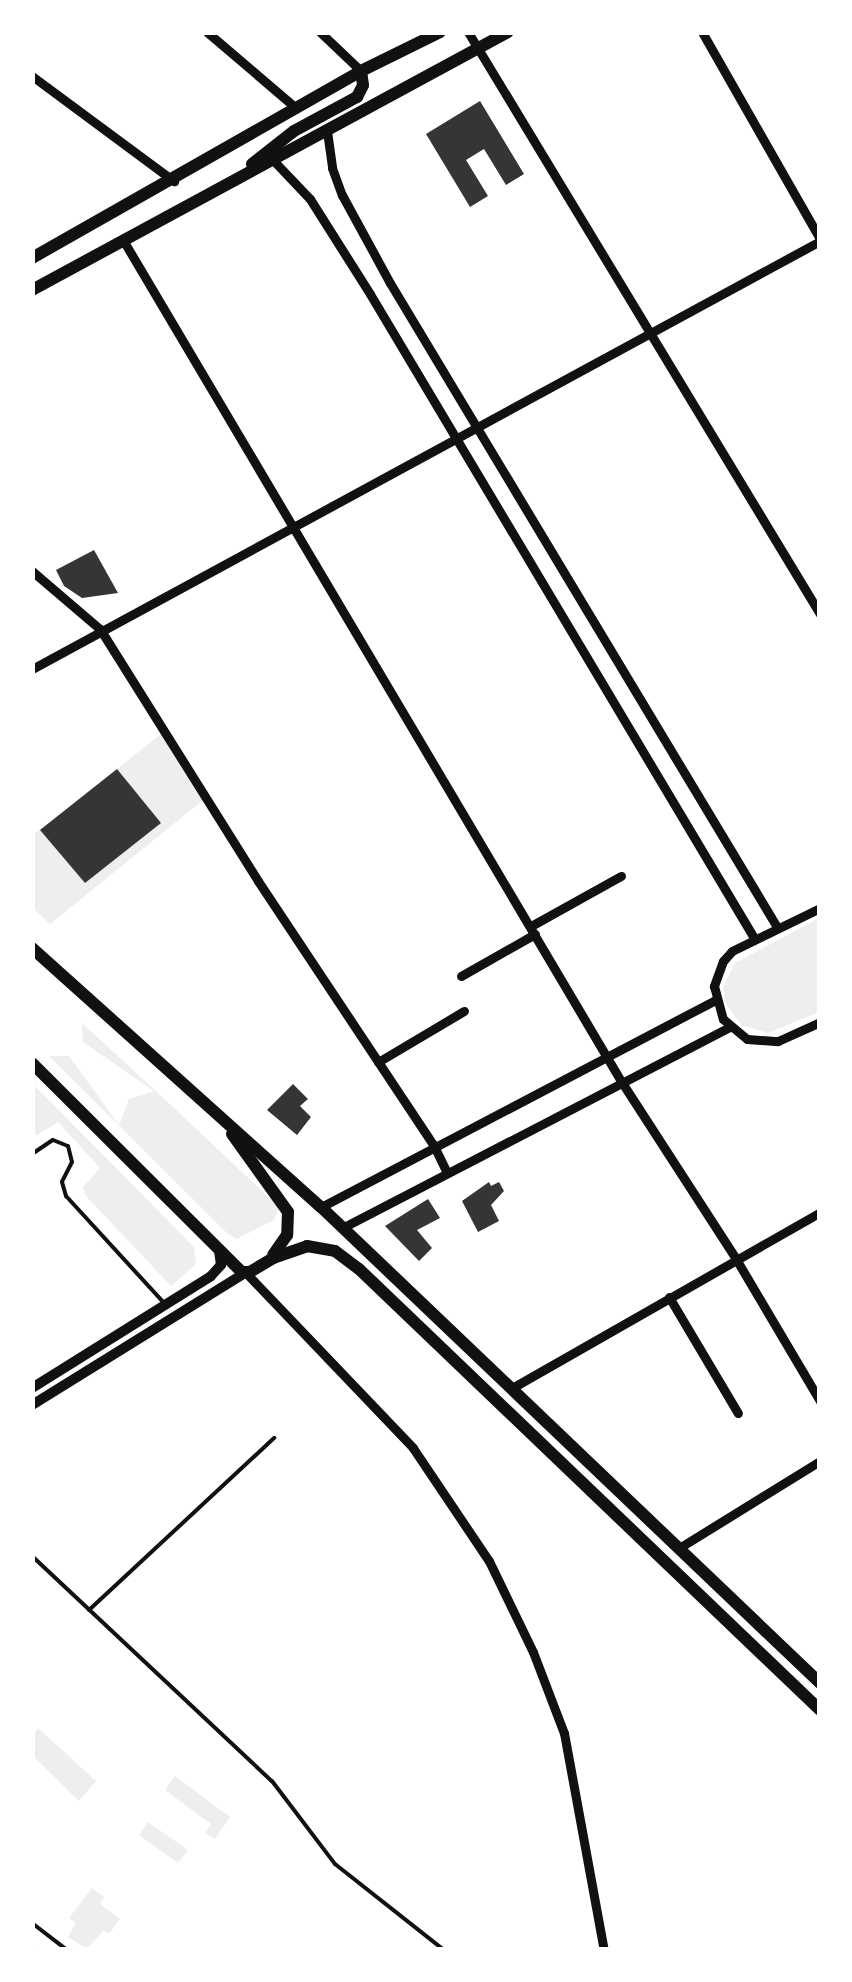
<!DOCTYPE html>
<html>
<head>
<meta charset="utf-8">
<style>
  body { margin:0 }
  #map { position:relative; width:852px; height:1982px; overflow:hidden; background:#fff; font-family:Arial,sans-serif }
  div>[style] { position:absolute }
  .green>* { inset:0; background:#eee }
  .building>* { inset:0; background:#353535 }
  .service>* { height:4px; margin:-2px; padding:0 2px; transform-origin:2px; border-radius:2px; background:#111 }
  .minor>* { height:9px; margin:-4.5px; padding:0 4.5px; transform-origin:4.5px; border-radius:4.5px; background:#111 }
  .tertiary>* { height:10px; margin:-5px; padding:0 5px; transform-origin:5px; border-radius:5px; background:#111 }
  .primary>* { height:12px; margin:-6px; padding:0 6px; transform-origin:6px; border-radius:6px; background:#111 }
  span { translate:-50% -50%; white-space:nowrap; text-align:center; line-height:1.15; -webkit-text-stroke:8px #fff; paint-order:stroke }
  .frame { position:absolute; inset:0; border:35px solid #fff; pointer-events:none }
</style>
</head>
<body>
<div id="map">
  <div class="green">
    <div style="clip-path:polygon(165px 731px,207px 797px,50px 924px,33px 908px,32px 836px)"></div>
    <div style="clip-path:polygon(819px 918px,819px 1012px,768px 1033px,741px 1025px,725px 1002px,723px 987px,735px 963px)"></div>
    <div style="clip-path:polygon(82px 1023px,156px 1091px,279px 1207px,274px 1220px,237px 1239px,228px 1234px,49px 1056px,69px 1056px,119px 1125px,129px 1099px,154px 1091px,83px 1042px)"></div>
    <div style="clip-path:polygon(32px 1083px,194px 1247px,196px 1264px,171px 1286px,85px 1195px,83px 1187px,100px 1168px,58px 1122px,37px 1135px,33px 1131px)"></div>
    <div style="clip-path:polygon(38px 1728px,96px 1781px,79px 1801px,33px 1756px,33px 1734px)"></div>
    <div style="clip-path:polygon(175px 1776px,230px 1817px,215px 1839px,205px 1833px,211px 1824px,165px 1790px)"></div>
    <div style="clip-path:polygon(148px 1822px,188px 1850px,178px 1863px,139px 1835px)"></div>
    <div style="clip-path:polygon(92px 1888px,104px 1897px,100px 1904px,120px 1919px,110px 1933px,103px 1931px,87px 1949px,68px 1937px,76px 1923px,69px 1918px)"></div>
  </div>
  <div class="building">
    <div style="clip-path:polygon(480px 101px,524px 174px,506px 185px,484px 149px,466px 160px,488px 196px,470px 207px,426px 134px)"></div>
    <div style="clip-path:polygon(94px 550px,118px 593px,82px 598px,64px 586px,56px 570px)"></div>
    <div style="clip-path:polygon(117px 769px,161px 823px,85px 883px,40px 830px)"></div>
    <div style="clip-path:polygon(293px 1084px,308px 1099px,300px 1106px,311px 1117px,297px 1135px,267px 1110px)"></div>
    <div style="clip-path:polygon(489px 1182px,491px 1186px,499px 1182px,504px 1191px,491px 1205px,499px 1221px,478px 1232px,462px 1201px)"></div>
    <div style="clip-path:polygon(428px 1199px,440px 1218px,417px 1230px,432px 1248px,419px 1261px,385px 1226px)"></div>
  </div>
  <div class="service">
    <div style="left:32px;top:1154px;width:25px;rotate:-34deg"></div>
    <div style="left:53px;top:1140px;width:16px;rotate:22deg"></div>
    <div style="left:68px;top:1146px;width:16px;rotate:76deg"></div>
    <div style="left:72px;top:1162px;width:22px;rotate:117deg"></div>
    <div style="left:62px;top:1182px;width:15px;rotate:74deg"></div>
    <div style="left:66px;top:1196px;width:144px;rotate:47.5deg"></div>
    <div style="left:32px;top:1556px;width:329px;rotate:43.2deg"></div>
    <div style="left:272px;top:1781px;width:104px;rotate:52.8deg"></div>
    <div style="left:335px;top:1864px;width:139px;rotate:38.3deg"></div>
    <div style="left:89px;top:1610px;width:253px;rotate:-42.9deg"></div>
    <div style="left:32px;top:1923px;width:44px;rotate:37.6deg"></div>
    <div style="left:32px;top:1947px;width:5px;rotate:37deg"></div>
  </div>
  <div class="minor">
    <div style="left:207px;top:32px;width:117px;rotate:40.5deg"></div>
    <div style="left:320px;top:32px;width:57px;rotate:43.6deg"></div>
    <div style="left:468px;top:32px;width:680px;rotate:58.83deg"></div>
    <div style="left:702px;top:32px;width:238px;rotate:60.3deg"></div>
    <div style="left:32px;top:76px;width:177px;rotate:36.5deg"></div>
    <div style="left:327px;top:131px;width:37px;rotate:82deg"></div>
    <div style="left:332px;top:168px;width:29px;rotate:70deg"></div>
    <div style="left:342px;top:195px;width:100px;rotate:61.4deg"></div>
    <div style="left:390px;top:283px;width:751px;rotate:59deg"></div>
    <div style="left:272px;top:159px;width:55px;rotate:46.5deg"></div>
    <div style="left:310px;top:199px;width:112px;rotate:57.7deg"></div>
    <div style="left:370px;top:294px;width:750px;rotate:59.19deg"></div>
    <div style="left:123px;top:240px;width:977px;rotate:59.37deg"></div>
    <div style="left:621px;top:1081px;width:212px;rotate:57.1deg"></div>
    <div style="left:736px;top:1259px;width:165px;rotate:59.4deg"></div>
    <div style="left:32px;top:571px;width:89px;rotate:40.5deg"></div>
    <div style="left:100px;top:629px;width:297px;rotate:57.9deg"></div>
    <div style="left:258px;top:881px;width:316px;rotate:56.4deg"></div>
    <div style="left:433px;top:1144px;width:30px;rotate:64deg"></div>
    <div style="left:32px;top:669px;width:897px;rotate:-28.51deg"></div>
    <div style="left:820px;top:908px;width:98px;rotate:154deg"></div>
    <div style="left:732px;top:951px;width:13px;rotate:132deg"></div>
    <div style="left:723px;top:961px;width:27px;rotate:110deg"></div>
    <div style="left:714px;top:986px;width:34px;rotate:75deg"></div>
    <div style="left:723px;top:1019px;width:31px;rotate:40deg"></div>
    <div style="left:747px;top:1039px;width:31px;rotate:4deg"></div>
    <div style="left:778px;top:1041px;width:46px;rotate:-24.3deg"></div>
    <div style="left:531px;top:926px;width:103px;rotate:-29.1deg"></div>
    <div style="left:461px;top:976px;width:85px;rotate:-29.6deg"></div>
    <div style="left:378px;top:1062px;width:100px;rotate:-30.7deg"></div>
    <div style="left:321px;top:1207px;width:445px;rotate:-27.7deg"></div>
    <div style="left:342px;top:1228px;width:436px;rotate:-27.4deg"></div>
    <div style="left:246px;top:1273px;width:242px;rotate:46.3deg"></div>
    <div style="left:413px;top:1448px;width:136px;rotate:56.1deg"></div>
    <div style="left:489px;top:1561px;width:101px;rotate:64.2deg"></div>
    <div style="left:533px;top:1652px;width:87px;rotate:69.1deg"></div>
    <div style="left:564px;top:1733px;width:221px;rotate:79.6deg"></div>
    <div style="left:669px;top:1297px;width:135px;rotate:59.3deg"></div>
    <div style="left:512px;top:1388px;width:355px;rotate:-29.7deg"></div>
    <div style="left:679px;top:1548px;width:166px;rotate:-31.7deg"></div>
  </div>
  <div class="tertiary">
    <div style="left:32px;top:1388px;width:211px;rotate:-32deg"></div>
    <div style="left:211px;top:1276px;width:15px;rotate:-48deg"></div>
    <div style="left:221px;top:1265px;width:15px;rotate:-98deg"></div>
    <div style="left:32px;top:1405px;width:251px;rotate:-31.8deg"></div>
  </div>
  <div class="primary">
    <div style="left:252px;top:164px;width:53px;rotate:-38.2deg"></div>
    <div style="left:294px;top:131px;width:72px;rotate:-28.4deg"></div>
    <div style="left:357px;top:97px;width:13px;rotate:-63deg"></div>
    <div style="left:363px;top:85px;width:14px;rotate:-98deg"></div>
    <div style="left:32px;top:258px;width:378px;rotate:-29.6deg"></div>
    <div style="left:361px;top:71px;width:88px;rotate:-26.3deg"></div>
    <div style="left:32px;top:290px;width:541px;rotate:-28.46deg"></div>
    <div style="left:32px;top:948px;width:388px;rotate:41.9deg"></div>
    <div style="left:321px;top:1207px;width:690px;rotate:43.65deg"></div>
    <div style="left:32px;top:1063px;width:296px;rotate:44.9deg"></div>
    <div style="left:242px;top:1272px;width:8px"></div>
    <div style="left:250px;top:1272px;width:27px;rotate:-31deg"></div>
    <div style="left:273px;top:1258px;width:36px;rotate:-19deg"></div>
    <div style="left:307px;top:1246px;width:28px;rotate:10deg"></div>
    <div style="left:335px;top:1251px;width:30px;rotate:37deg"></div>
    <div style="left:359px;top:1269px;width:638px;rotate:43.73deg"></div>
    <div style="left:232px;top:1134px;width:96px;rotate:54.3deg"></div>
    <div style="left:288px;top:1212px;width:23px;rotate:92deg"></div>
    <div style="left:287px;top:1235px;width:24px;rotate:125deg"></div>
  </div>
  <div class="frame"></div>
</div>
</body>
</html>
